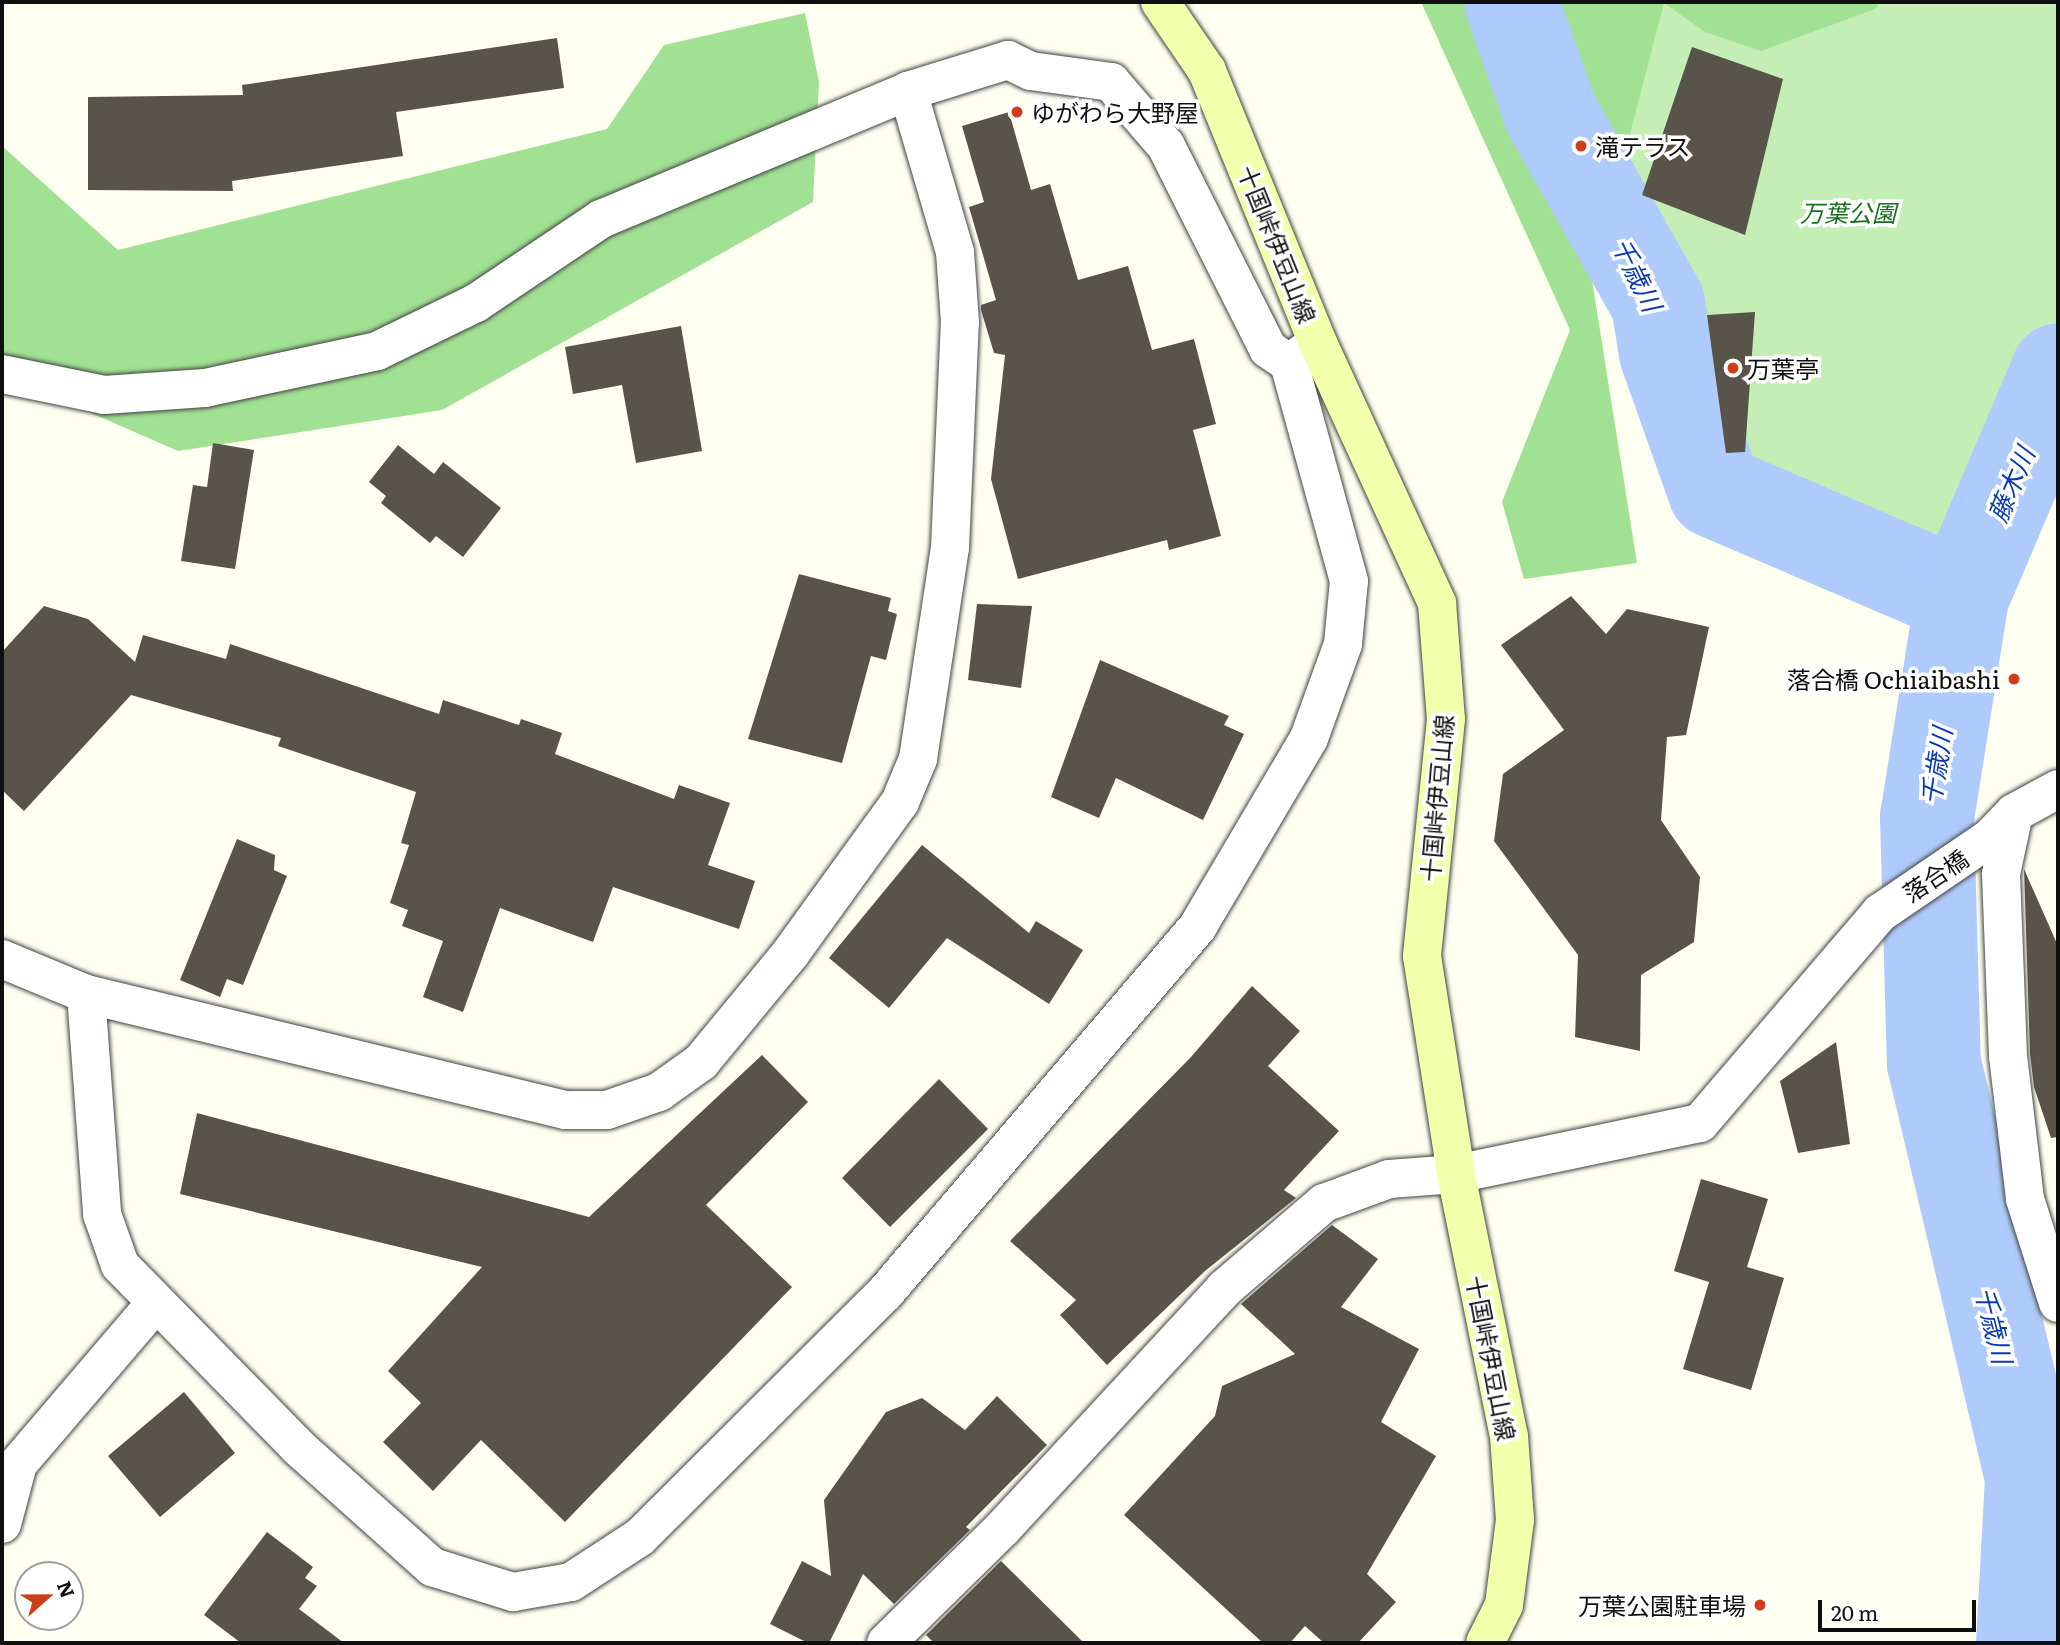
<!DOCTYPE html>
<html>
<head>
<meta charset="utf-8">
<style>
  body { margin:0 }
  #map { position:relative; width:2060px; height:1645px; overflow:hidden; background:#fefff0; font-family:Literata,"Noto Sans JP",serif }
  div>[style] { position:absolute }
  .green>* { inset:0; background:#c4eeb5 }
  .forest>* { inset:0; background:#a1e193 }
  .river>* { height:94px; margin:-47px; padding:0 47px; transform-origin:47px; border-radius:47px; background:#afcbfc }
  .building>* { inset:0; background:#59544a }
  .roads { filter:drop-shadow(0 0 2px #424242) drop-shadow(0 0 2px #424242) }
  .minor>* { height:38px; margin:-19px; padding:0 19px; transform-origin:19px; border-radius:19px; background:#fff }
  .secondary>* { height:38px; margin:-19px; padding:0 19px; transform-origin:19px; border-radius:19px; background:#f2ffab }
  .dots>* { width:19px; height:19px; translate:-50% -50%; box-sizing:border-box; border:4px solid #fff; border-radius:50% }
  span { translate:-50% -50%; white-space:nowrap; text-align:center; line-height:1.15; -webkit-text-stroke:7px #fff; paint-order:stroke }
  .poi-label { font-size:24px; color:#0f0f0f }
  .left { translate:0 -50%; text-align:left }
  .right { translate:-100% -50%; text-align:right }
  .park-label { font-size:24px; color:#176e1d; font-style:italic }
  .street-label { font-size:24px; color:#0f0f0f }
  .water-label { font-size:26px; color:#0a3bae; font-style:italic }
  .frame { position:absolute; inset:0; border:4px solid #0f0f0f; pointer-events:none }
  .north { position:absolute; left:14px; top:1561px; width:70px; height:70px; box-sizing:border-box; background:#fff; border:2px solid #9f9f9f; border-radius:50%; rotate:69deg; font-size:19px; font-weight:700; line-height:28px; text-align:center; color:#0f0f0f }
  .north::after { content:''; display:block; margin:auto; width:24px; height:32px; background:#ce3f18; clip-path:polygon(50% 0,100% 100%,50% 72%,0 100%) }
  .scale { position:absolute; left:1818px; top:1600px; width:158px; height:32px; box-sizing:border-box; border:4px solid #0f0f0f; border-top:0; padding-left:9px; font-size:21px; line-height:24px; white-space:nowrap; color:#0f0f0f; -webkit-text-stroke:5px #fff; paint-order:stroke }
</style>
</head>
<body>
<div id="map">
  <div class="green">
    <div style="clip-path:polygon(1511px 2px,2058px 2px,2058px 333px,1962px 597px,1715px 491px,1666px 353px,1658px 303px,1551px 114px)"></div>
  </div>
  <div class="forest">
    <div style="clip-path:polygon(1421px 2px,1880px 2px,1875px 9px,1761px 51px,1705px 32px,1664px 3px,1592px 280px,1637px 563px,1524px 579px,1502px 502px,1570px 330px)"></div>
    <div style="clip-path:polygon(805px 13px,819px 82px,813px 202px,442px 410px,178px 451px,2px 374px,2px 146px,118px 250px,607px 129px,664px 45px)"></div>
  </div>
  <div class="river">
    <div style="left:1511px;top:2px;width:119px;rotate:70.3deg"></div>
    <div style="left:1551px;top:114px;width:217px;rotate:60.5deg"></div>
    <div style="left:1658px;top:303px;width:51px;rotate:80.9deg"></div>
    <div style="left:1666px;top:353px;width:146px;rotate:70.5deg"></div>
    <div style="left:1715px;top:491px;width:269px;rotate:23.2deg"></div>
    <div style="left:1962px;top:597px;width:223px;rotate:99deg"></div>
    <div style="left:1927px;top:817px;width:246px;rotate:88.4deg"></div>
    <div style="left:1934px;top:1063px;width:426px;rotate:76.7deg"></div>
    <div style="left:2032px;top:1478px;width:165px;rotate:93.1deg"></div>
    <div style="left:1962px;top:597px;width:246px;rotate:-67deg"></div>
  </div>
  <div class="building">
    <div style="clip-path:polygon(557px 38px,564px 88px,396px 112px,403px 156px,232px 181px,233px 191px,88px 190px,88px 97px,243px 95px,242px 85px)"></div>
    <div style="clip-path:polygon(1692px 47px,1783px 79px,1745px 235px,1642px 195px)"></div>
    <div style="clip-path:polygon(1009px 112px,1031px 190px,1050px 184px,1078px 280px,1128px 266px,1152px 350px,1194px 339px,1216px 424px,1193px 430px,1221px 536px,1169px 550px,1167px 540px,1018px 579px,991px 479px,1005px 355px,994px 353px,981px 310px,981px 305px,996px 300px,969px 207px,984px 202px,962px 126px)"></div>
    <div style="clip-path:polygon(1755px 312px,1745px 452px,1726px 453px,1707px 315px)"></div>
    <div style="clip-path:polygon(681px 326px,702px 451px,636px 463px,622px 385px,573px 394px,565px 347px)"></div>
    <div style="clip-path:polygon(213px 443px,254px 450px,235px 569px,181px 561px,193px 485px,207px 487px)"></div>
    <div style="clip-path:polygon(398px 445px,434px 474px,443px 462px,501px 508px,463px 557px,436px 536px,430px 543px,381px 503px,386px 496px,369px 482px)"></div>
    <div style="clip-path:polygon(799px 574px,891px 598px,888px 611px,897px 614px,886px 660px,871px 656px,842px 763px,748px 739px)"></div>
    <div style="clip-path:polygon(1571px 596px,1606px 634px,1627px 609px,1709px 627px,1686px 735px,1667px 737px,1661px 820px,1700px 877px,1694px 942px,1641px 975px,1640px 1051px,1575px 1037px,1578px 955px,1494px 841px,1503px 774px,1564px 730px,1501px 645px)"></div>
    <div style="clip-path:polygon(977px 604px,1032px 606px,1021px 688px,968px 680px)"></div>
    <div style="clip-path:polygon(44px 606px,88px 619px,135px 662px,143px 635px,226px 659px,230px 644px,439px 714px,443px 700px,519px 725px,521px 719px,562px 733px,555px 754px,674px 799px,679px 785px,730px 803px,708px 865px,755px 881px,739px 929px,613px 887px,593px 942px,500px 908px,463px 1012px,423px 997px,443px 941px,402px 926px,408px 910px,390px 903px,409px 845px,401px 843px,416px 792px,278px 746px,281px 738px,131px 695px,24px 811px,2px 790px,2px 652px)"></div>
    <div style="clip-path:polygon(1100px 660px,1229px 716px,1224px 725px,1244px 734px,1203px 820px,1116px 778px,1099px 818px,1051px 797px)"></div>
    <div style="clip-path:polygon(237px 839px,275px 855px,274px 870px,287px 876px,243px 985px,227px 979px,220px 997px,180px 980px)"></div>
    <div style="clip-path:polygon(922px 845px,1029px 933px,1036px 921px,1083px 950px,1049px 1004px,947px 938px,889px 1008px,829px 958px)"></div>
    <div style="clip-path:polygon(2024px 869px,2058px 946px,2058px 1137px,2051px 1138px,2034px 1087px,2030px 1054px)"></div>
    <div style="clip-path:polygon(1252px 986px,1300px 1031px,1268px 1066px,1339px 1131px,1284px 1190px,1296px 1198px,1205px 1271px,1107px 1365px,1060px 1315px,1076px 1300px,1010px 1241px,1191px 1057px)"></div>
    <div style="clip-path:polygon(1836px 1042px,1850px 1144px,1798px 1153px,1780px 1081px)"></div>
    <div style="clip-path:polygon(762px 1055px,808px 1102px,706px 1205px,792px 1287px,565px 1522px,481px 1440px,433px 1491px,383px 1442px,421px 1403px,388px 1371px,482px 1267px,180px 1194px,197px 1113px,589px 1217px)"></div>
    <div style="clip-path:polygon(939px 1079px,988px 1129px,890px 1227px,842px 1178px)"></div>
    <div style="clip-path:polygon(1701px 1179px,1768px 1199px,1747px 1267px,1784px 1278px,1751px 1390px,1683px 1369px,1709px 1282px,1674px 1271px)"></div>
    <div style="clip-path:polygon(1332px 1225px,1378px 1259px,1341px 1307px,1419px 1349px,1381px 1422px,1436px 1456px,1367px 1574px,1396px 1602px,1358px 1643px,1324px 1643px,1305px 1626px,1290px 1643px,1263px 1643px,1124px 1515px,1215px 1416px,1222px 1386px,1295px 1354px,1241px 1304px)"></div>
    <div style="clip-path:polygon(184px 1392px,235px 1453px,160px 1517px,108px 1456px)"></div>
    <div style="clip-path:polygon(997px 1396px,1047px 1445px,966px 1527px,970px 1530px,894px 1604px,863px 1574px,829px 1643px,808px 1643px,770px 1624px,802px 1561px,831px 1576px,824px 1500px,886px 1412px,922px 1398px,965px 1430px)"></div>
    <div style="clip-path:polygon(267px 1532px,313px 1567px,305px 1578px,317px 1586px,299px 1609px,344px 1643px,241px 1643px,204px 1615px)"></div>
    <div style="clip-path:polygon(1001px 1561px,1084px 1643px,934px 1643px,926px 1635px)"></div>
  </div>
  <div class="roads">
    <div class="minor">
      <div style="left:2px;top:374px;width:104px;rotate:11.6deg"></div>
      <div style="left:104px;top:395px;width:101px;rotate:-4deg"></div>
      <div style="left:205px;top:388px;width:176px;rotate:-12.1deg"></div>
      <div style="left:377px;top:351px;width:110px;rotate:-25.9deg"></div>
      <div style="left:476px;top:303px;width:151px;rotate:-33.9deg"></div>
      <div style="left:601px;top:219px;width:333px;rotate:-22.6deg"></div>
      <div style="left:908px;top:91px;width:105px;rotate:-17.2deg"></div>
      <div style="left:1008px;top:60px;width:25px;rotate:26deg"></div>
      <div style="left:1031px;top:71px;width:81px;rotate:7.8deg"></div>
      <div style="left:1111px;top:82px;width:84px;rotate:49.3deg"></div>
      <div style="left:1166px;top:146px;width:227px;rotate:63.3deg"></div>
      <div style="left:1268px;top:349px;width:25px;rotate:34deg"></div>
      <div style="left:2014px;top:813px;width:62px;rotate:102deg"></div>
      <div style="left:2001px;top:874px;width:182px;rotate:87.8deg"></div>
      <div style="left:2008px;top:1056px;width:144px;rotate:83.2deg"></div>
      <div style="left:2025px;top:1199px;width:109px;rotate:72.4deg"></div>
      <div style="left:2px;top:959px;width:91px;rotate:22.6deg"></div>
      <div style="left:86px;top:994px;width:493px;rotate:13.6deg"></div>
      <div style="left:565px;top:1110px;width:42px"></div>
      <div style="left:607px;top:1110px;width:55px;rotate:-19.1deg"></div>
      <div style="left:659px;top:1092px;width:52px;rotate:-35.5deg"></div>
      <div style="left:701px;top:1062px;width:140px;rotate:-50.5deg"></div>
      <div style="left:790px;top:954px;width:188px;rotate:-54.1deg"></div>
      <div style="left:900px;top:802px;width:47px;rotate:-67.3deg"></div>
      <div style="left:918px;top:759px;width:213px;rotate:-81.4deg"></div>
      <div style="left:950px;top:548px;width:226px;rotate:-87.5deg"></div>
      <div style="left:960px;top:322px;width:70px;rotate:-94.1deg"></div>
      <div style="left:955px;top:252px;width:168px;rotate:-106.3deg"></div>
      <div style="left:86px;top:994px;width:221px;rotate:85.8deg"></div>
      <div style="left:102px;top:1214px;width:54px;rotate:70.6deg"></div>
      <div style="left:120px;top:1265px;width:255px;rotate:45.6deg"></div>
      <div style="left:298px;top:1447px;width:180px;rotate:41.8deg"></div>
      <div style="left:432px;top:1567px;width:85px;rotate:17.2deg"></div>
      <div style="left:513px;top:1592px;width:59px;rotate:-9.8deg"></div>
      <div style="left:571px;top:1582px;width:82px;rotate:-33.1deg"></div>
      <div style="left:640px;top:1537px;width:346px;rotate:-44.9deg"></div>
      <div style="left:885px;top:1293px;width:482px;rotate:-49.5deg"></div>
      <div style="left:1198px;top:926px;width:218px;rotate:-59.4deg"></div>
      <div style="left:1309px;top:738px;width:100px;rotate:-70.1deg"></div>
      <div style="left:1343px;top:644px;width:63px;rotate:-84.6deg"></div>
      <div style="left:1349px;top:581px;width:226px;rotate:-105.4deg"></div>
      <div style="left:1289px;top:363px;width:35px;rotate:-35deg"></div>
      <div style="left:2px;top:1524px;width:62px;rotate:-75.1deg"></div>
      <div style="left:18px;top:1464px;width:209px;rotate:-49.5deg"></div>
      <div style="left:886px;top:1643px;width:164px;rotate:-44.5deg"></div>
      <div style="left:1003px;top:1528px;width:326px;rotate:-47.2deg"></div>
      <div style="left:1224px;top:1289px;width:132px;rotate:-40.7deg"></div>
      <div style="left:1324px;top:1203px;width:69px;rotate:-20.3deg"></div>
      <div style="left:1389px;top:1179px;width:67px;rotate:-4.3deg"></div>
      <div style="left:1456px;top:1174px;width:249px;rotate:-11.8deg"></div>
      <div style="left:1700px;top:1123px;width:277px;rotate:-49.4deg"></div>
      <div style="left:1880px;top:913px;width:133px;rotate:-34.3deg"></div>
      <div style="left:1990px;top:838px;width:35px;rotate:-46deg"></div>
      <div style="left:2014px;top:813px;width:50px;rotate:-28.6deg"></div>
    </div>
    <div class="secondary">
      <div style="left:1160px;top:2px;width:83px;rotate:55.7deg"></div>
      <div style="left:1207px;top:71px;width:294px;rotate:67.8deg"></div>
      <div style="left:1318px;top:343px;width:286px;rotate:65.4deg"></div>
      <div style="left:1437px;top:603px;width:116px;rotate:85.6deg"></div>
      <div style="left:1446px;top:719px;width:238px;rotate:95.8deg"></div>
      <div style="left:1422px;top:956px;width:221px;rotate:81.1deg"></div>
      <div style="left:1456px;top:1174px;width:267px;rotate:78.6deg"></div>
      <div style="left:1509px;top:1436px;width:84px;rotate:85.9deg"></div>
      <div style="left:1515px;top:1520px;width:86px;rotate:97.4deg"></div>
      <div style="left:1504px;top:1605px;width:42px;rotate:116.6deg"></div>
    </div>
  </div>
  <div class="dots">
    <div style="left:1017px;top:112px;background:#ce3f18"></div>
    <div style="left:1581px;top:146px;background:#ce3f18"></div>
    <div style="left:1733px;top:368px;background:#ce3f18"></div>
    <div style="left:2014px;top:679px;background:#ce3f18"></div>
    <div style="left:1760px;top:1605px;background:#ce3f18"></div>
  </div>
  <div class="poi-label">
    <span class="left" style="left:1031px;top:112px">ゆがわら大野屋</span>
    <span class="left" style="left:1595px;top:146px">滝テラス</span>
    <span class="left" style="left:1747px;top:368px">万葉亭</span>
    <span class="right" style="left:2000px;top:679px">落合橋 Ochiaibashi</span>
    <span class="right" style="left:1746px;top:1605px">万葉公園駐車場</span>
  </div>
  <div class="park-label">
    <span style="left:1848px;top:212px">万葉公園</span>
  </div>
  <div class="street-label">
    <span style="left:1278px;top:244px;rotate:68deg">十国峠伊豆山線</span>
    <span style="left:1436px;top:798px;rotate:-85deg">十国峠伊豆山線</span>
    <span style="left:1935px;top:875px;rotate:-34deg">落合橋</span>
    <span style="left:1492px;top:1358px;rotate:79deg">十国峠伊豆山線</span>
  </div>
  <div class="water-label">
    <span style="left:1638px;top:274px;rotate:64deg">千歳川</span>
    <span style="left:2010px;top:484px;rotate:-67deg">藤木川</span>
    <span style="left:1935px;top:766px;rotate:-81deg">千歳川</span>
    <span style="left:1995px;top:1325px;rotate:76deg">千歳川</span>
  </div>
  <div class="frame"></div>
  <div class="north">N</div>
  <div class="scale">20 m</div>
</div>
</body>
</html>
